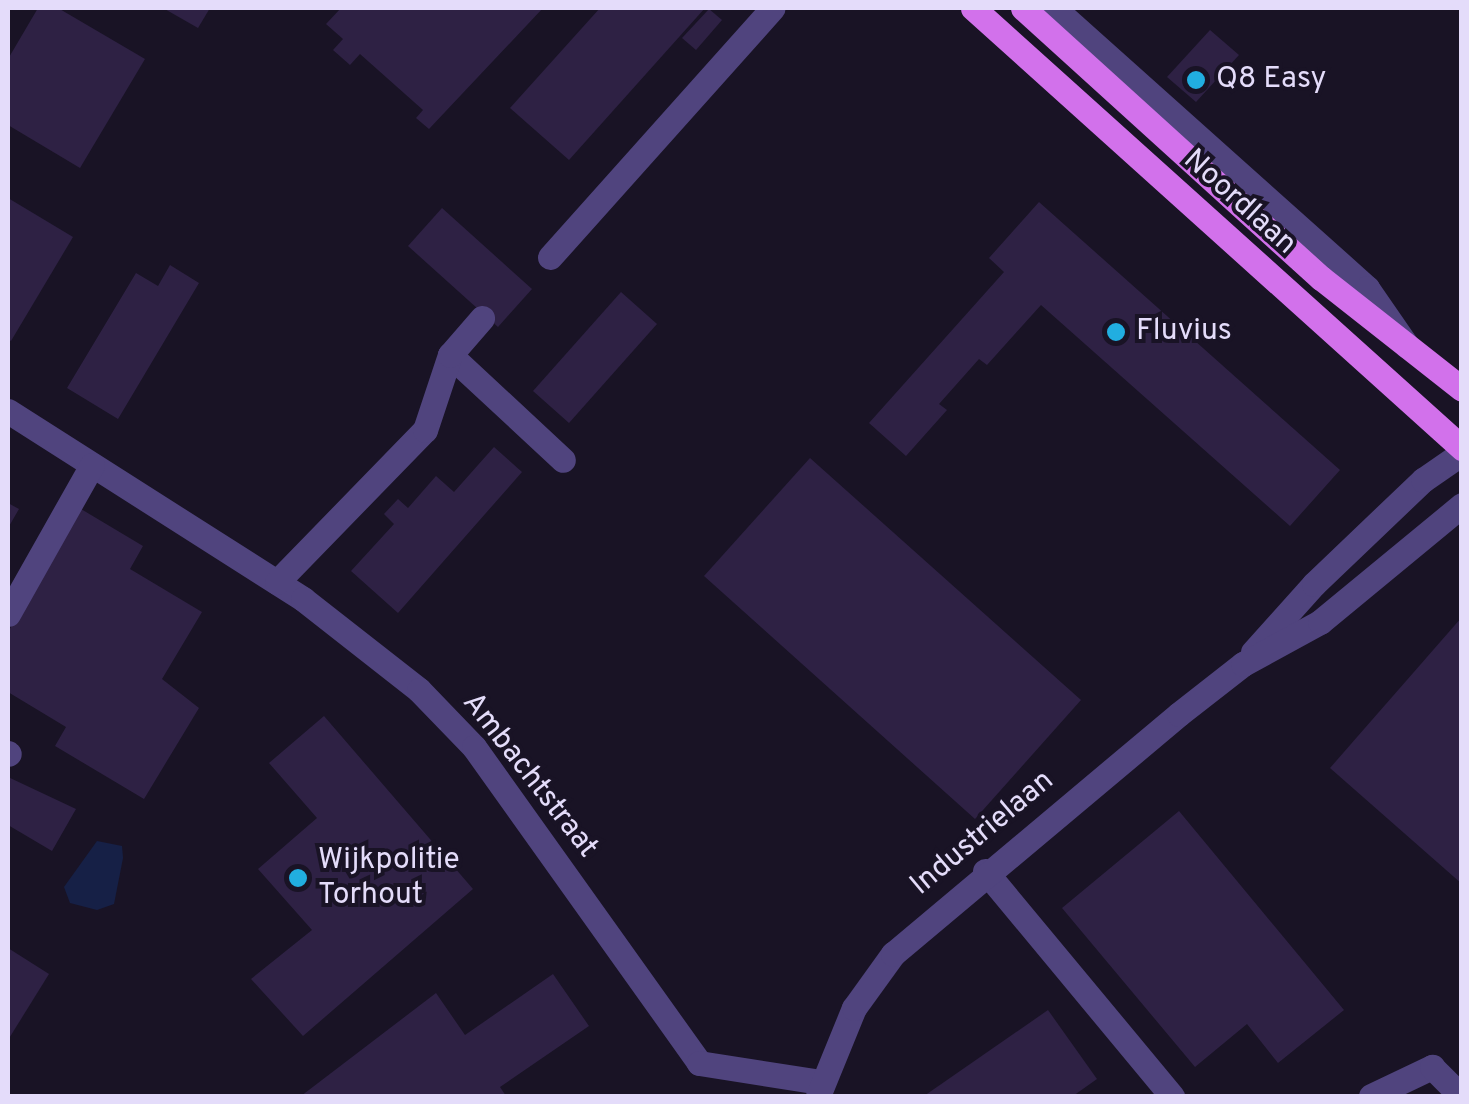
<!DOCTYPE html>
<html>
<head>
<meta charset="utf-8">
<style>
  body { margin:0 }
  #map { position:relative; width:1469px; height:1104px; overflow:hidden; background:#191325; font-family:Overpass,sans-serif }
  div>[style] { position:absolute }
  .water>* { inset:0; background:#162046 }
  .building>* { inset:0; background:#2e2144 }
  .minor>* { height:25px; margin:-12.5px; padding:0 12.5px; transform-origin:12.5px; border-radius:12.5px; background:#50447e }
  .major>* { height:25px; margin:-12.5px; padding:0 12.5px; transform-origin:12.5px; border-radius:12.5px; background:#d271eb }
  .dots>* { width:28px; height:28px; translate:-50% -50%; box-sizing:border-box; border:5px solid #191325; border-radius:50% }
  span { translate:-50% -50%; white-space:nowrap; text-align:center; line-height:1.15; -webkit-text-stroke:8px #191325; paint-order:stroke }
  .poi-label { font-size:30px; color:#e4dcfa }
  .left { translate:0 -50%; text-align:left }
  .street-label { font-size:30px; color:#e4dcfa }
  .frame { position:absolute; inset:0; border:10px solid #e4dcfa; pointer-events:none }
</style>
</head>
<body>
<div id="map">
  <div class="water">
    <div style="clip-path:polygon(97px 841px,122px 846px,123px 858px,114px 904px,97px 910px,70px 903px,64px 887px)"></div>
  </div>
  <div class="building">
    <div style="clip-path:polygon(38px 8px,58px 8px,145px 59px,80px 168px,8px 125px,8px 59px)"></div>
    <div style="clip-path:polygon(163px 8px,210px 8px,198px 28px)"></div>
    <div style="clip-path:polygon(341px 8px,543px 8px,429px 129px,416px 118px,423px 110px,360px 54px,350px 65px,333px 50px,343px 39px,326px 24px)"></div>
    <div style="clip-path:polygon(600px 8px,705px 8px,569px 160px,510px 108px)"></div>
    <div style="clip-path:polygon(709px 9px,722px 20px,696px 50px,682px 38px)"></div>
    <div style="clip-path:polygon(1210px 30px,1239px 55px,1196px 102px,1167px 77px)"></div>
    <div style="clip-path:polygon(8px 198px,73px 237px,11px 341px,8px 339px)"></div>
    <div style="clip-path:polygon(1039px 202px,1340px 470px,1290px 526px,1041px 305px,987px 365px,979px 359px,939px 404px,947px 410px,906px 456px,869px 423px,1004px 272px,989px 258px)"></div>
    <div style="clip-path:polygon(442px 208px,532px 289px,498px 327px,408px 246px)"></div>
    <div style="clip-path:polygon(170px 265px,199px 283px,118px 419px,67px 388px,136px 273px,158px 286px)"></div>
    <div style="clip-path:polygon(621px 292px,657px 324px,569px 423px,533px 391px)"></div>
    <div style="clip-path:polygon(494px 447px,522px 472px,398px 613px,351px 571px,394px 524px,384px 514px,398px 499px,408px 508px,436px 476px,454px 492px)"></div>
    <div style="clip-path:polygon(810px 458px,1081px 700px,975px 819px,704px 576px)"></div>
    <div style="clip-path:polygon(8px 503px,19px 509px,8px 528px)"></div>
    <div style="clip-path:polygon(81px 509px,143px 546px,130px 569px,202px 612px,162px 679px,199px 708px,144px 799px,55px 746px,66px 727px,8px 692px,8px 632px)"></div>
    <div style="clip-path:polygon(1462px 617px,1462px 884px,1330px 768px)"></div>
    <div style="clip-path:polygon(324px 716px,473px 889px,303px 1036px,251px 979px,312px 930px,258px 869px,317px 818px,269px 763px)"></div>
    <div style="clip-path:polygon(8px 777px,76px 809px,52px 851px,8px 825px)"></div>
    <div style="clip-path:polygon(1179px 811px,1344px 1010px,1278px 1063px,1247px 1024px,1195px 1067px,1062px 908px)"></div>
    <div style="clip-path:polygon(8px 948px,49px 974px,8px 1040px)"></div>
    <div style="clip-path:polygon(553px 974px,589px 1026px,500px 1087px,506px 1096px,301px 1096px,436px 993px,465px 1035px)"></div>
    <div style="clip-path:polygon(1048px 1010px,1097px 1079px,1073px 1096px,924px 1096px)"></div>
  </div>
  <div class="minor">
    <div style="left:1054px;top:8px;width:420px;rotate:41.8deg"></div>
    <div style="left:1367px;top:288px;width:70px;rotate:55.4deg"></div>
    <div style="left:550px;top:257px;width:334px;rotate:-48.2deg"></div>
    <div style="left:450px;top:355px;width:154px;rotate:42.9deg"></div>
    <div style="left:8px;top:411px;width:350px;rotate:32.5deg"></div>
    <div style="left:303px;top:599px;width:147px;rotate:38.1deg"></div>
    <div style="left:419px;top:690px;width:79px;rotate:46deg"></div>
    <div style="left:474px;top:747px;width:388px;rotate:54.5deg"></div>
    <div style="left:699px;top:1063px;width:122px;rotate:8.9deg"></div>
    <div style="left:277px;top:582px;width:212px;rotate:-45.8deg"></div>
    <div style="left:425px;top:430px;width:79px;rotate:-71.6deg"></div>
    <div style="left:450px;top:355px;width:49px;rotate:-49.1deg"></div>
    <div style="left:8px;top:614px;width:171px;rotate:-60.6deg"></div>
    <div style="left:1253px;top:652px;width:91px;rotate:-48.1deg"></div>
    <div style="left:1314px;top:584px;width:151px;rotate:-43.7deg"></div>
    <div style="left:1423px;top:480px;width:47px;rotate:-34.7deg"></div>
    <div style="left:8px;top:753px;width:1px;rotate:45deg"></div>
    <div style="left:985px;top:871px;width:293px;rotate:50.3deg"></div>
    <div style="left:818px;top:1096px;width:95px;rotate:-67.8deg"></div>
    <div style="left:854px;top:1008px;width:67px;rotate:-54.2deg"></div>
    <div style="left:893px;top:954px;width:373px;rotate:-40deg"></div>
    <div style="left:1179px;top:714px;width:81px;rotate:-38deg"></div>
    <div style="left:1243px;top:664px;width:88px;rotate:-28.6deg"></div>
    <div style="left:1320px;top:622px;width:184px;rotate:-39.5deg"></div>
    <div style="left:1371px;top:1096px;width:68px;rotate:-25.4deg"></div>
    <div style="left:1432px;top:1067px;width:41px;rotate:45deg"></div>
  </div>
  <div class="major">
    <div style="left:973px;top:8px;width:658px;rotate:41.98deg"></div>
    <div style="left:1023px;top:8px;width:402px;rotate:42.2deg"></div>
    <div style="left:1321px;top:278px;width:179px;rotate:38.2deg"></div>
  </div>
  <div class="dots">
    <div style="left:1196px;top:80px;background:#21aee0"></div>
    <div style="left:1116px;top:332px;background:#21aee0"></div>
    <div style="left:298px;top:878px;background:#21aee0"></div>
  </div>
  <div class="poi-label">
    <span class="left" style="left:1216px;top:80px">Q8 Easy</span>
    <span class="left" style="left:1136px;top:332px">Fluvius</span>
    <span class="left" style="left:318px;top:878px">Wijkpolitie<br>Torhout</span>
  </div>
  <div class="street-label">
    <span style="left:1239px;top:203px;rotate:42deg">Noordlaan</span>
    <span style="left:529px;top:776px;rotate:52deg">Ambachtstraat</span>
    <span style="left:983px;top:834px;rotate:-40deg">Industrielaan</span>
  </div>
  <div class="frame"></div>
</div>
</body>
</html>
